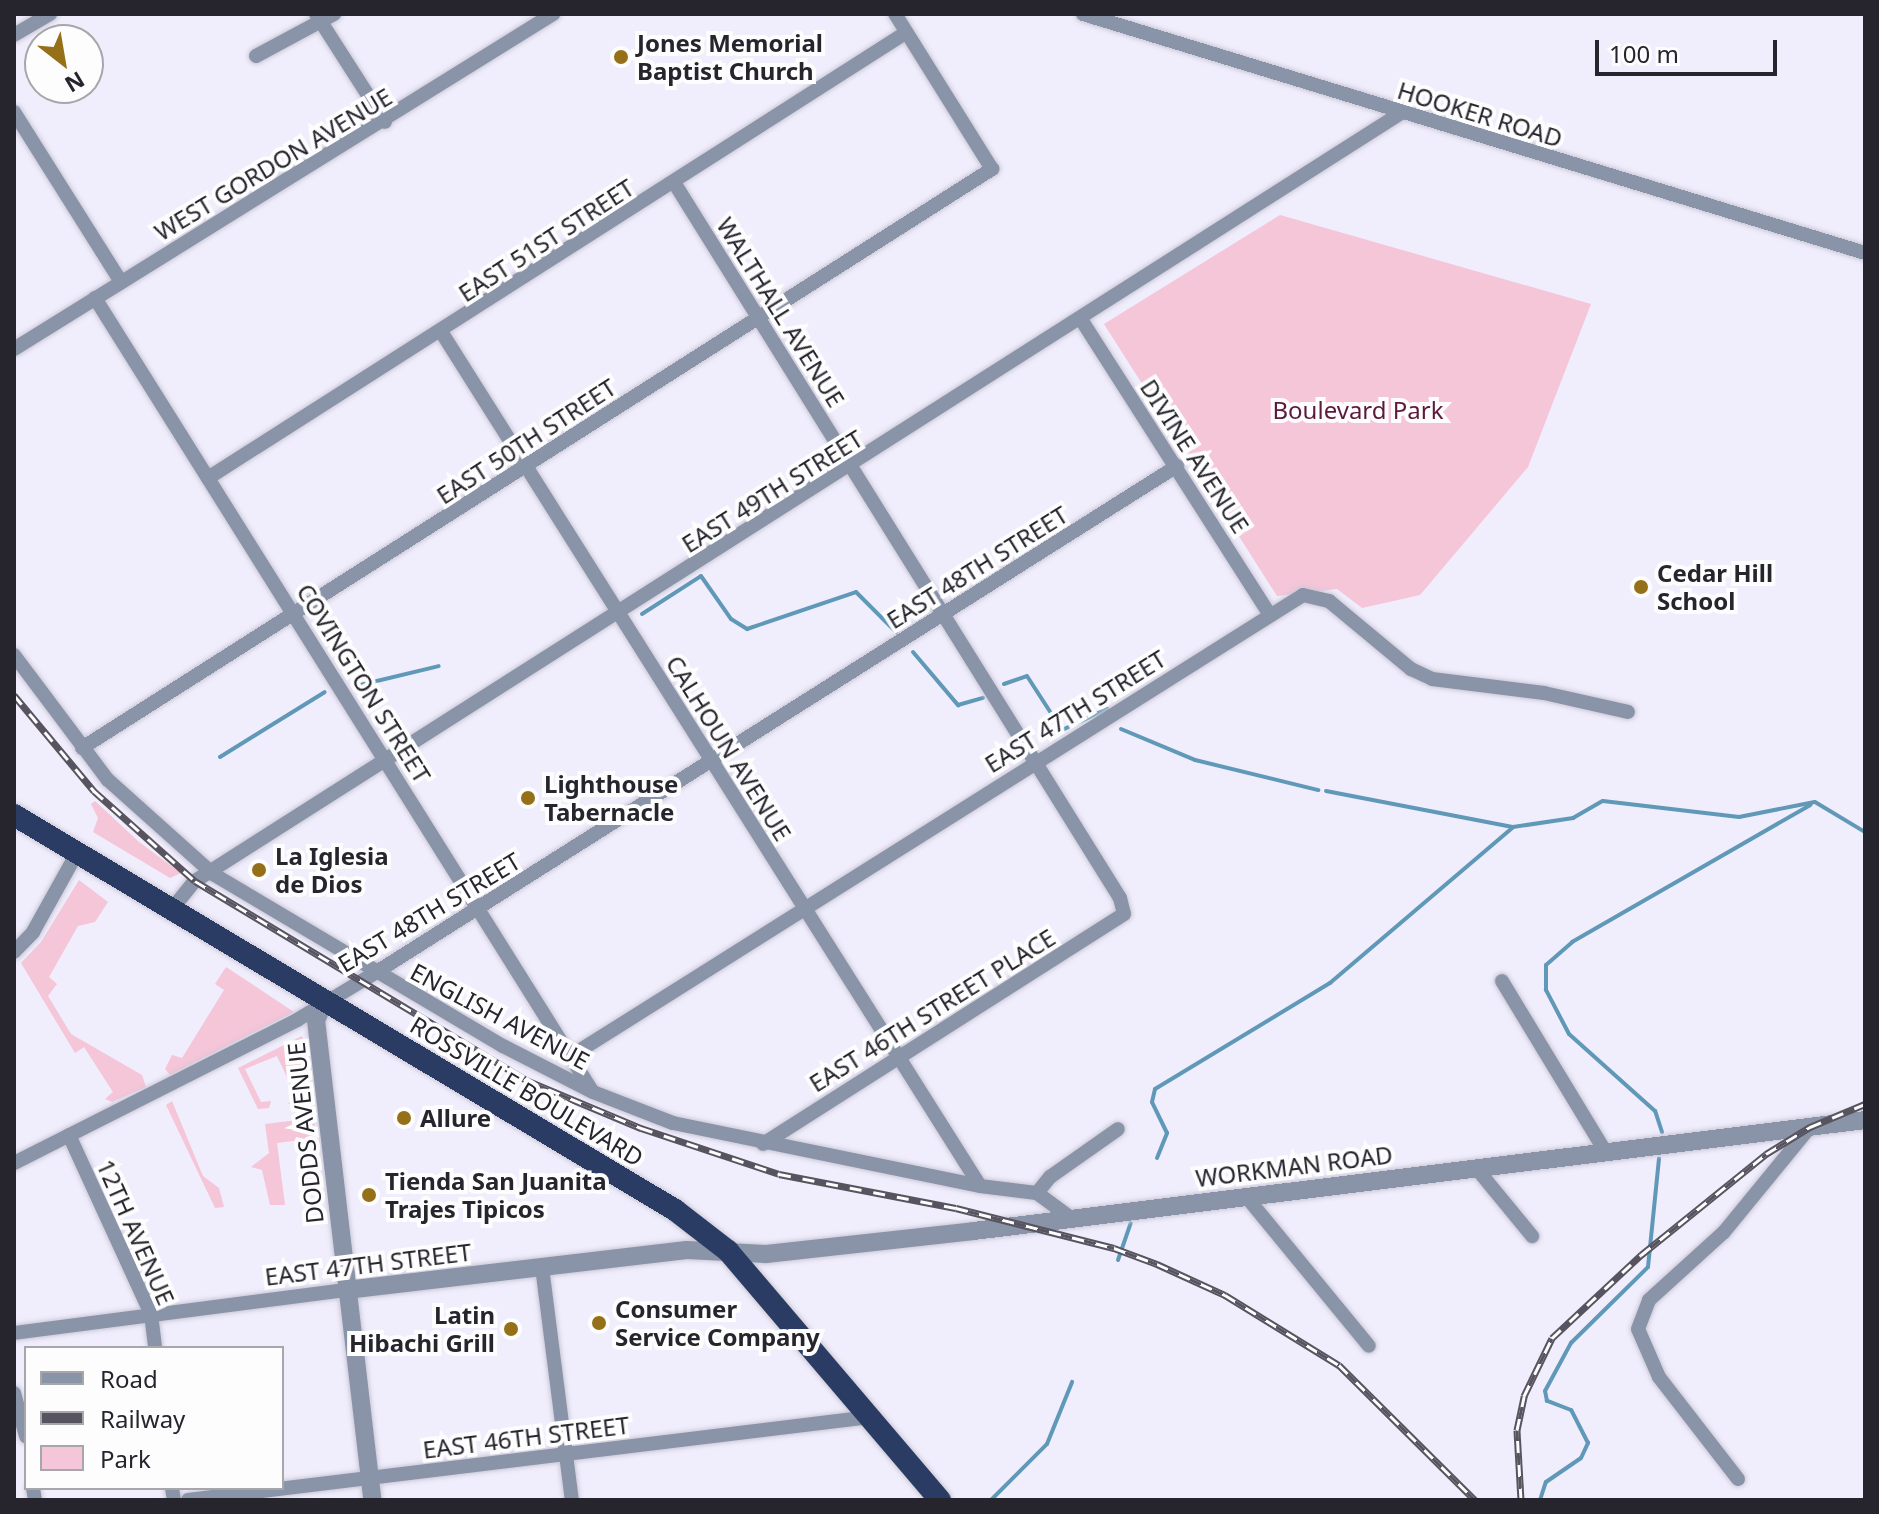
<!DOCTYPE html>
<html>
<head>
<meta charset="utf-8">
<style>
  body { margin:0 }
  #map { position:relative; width:1879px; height:1514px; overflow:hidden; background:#f0edfc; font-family:"Noto Sans",sans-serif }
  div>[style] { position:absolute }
  .green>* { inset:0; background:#f5c5d8 }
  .stream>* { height:4px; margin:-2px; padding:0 2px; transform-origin:2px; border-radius:2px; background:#6098b8 }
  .roads { filter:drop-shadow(0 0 2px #ccc9d7) drop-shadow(0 0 2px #ccc9d7) }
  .minor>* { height:14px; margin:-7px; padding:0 7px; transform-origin:7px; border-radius:7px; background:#8994a9 }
  .tertiary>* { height:18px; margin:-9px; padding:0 9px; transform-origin:9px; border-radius:9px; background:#8994a9 }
  .trunk>* { height:22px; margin:-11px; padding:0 11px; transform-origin:11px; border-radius:11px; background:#2a3c63 }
  .rail>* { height:7px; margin-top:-3.5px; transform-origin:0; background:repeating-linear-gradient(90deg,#fdfdfd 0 12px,#57545f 0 24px); box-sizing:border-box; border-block:2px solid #57545f }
  .dots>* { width:22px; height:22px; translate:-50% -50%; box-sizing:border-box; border:4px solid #fdfdfd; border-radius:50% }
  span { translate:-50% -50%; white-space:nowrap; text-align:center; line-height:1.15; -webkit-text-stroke:8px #fdfdfd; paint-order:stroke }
  .poi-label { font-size:24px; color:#26242d; font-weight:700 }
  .left { translate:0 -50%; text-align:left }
  .right { translate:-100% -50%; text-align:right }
  .street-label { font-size:24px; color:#26242d }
  .park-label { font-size:24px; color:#5d193c }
  .frame { position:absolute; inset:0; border:16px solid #26242d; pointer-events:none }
  .legend { position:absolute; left:24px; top:1346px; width:260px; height:144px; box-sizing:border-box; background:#fdfdfd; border:2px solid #a7a6aa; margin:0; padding:10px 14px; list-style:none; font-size:24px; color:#26242d }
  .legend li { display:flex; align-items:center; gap:16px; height:40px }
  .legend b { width:40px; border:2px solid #a7a6aa }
  .north { position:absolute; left:24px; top:24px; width:80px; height:80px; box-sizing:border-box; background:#fdfdfd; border:2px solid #a7a6aa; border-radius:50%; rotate:149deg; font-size:22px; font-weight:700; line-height:32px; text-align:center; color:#26242d }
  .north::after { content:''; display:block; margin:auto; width:28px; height:36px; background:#966f19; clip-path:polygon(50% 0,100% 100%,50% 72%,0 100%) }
  .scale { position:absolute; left:1595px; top:40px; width:182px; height:36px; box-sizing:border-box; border:4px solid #26242d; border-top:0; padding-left:10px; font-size:24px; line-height:28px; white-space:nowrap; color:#26242d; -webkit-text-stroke:6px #fdfdfd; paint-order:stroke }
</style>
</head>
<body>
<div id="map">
  <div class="green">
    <div style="clip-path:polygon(1280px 215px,1591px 304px,1528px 467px,1420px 595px,1362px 608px,1337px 589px,1277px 596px,1104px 324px)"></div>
    <div style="clip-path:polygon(95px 801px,139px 842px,181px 873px,170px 878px,93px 832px,98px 818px,91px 804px)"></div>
    <div style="clip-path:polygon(79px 880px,108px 902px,95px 922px,78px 926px,49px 977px,57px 984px,48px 996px,71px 1034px,142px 1075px,146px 1087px,112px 1102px,105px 1099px,113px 1092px,84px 1047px,75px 1053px,21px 963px,41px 942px)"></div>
    <div style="clip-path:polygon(226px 967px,294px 1012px,170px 1075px,165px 1069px,172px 1055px,182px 1058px,224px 990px,215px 984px)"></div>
    <div style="clip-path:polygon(302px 1036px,312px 1103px,288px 1104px,296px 1097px,277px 1056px,245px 1069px,261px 1102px,271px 1101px,269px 1108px,258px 1109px,238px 1068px)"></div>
    <div style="clip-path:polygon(172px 1101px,203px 1176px,219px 1188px,224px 1207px,215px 1208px,166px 1105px)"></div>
    <div style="clip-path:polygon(314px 1118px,316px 1138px,277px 1143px,285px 1205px,270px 1205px,262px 1170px,251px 1167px,269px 1153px,265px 1124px)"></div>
  </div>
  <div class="stream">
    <div style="left:642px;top:614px;width:70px;rotate:-32.8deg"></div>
    <div style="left:701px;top:576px;width:52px;rotate:55.1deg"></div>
    <div style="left:731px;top:619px;width:19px;rotate:32deg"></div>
    <div style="left:747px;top:629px;width:115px;rotate:-18.7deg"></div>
    <div style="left:856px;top:592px;width:57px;rotate:45deg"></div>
    <div style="left:913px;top:652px;width:70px;rotate:49.7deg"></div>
    <div style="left:958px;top:705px;width:26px;rotate:-16deg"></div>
    <div style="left:1004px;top:684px;width:24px;rotate:-19deg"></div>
    <div style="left:1027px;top:676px;width:64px;rotate:57.1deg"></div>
    <div style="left:1062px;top:730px;width:50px;rotate:-25deg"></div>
    <div style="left:356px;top:686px;width:85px;rotate:-13.5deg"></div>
    <div style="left:1121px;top:729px;width:80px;rotate:22.7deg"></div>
    <div style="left:1195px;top:760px;width:127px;rotate:13.7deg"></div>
    <div style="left:220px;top:757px;width:123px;rotate:-31.8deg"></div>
    <div style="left:1326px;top:791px;width:190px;rotate:10.9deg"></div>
    <div style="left:1513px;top:827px;width:61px;rotate:-8.5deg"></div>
    <div style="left:1573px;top:818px;width:34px;rotate:-30deg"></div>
    <div style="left:1603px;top:801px;width:137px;rotate:6.7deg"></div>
    <div style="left:1739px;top:817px;width:77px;rotate:-11.2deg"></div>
    <div style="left:1815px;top:802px;width:58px;rotate:31deg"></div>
    <div style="left:1662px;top:1132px;width:22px;rotate:-108deg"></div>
    <div style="left:1655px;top:1111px;width:115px;rotate:-138.2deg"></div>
    <div style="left:1569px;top:1034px;width:50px;rotate:-117.6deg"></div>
    <div style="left:1546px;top:990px;width:25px;rotate:-90deg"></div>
    <div style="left:1546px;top:965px;width:35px;rotate:-41deg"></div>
    <div style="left:1572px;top:942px;width:275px;rotate:-29.9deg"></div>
    <div style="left:1157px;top:1158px;width:27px;rotate:-68deg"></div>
    <div style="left:1167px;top:1133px;width:34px;rotate:-116deg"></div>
    <div style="left:1152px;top:1102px;width:13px;rotate:-77deg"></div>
    <div style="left:1155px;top:1089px;width:205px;rotate:-31.2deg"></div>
    <div style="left:1330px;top:983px;width:240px;rotate:-40.4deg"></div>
    <div style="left:1118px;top:1260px;width:39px;rotate:-71deg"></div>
    <div style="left:991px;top:1500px;width:79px;rotate:-45deg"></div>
    <div style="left:1047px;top:1444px;width:67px;rotate:-68deg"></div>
    <div style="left:1540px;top:1500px;width:19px;rotate:-72deg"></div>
    <div style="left:1546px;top:1482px;width:42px;rotate:-34.4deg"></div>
    <div style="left:1581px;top:1458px;width:17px;rotate:-65deg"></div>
    <div style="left:1588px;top:1443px;width:37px;rotate:-117deg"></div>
    <div style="left:1571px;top:1410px;width:26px;rotate:-159deg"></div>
    <div style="left:1547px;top:1401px;width:10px;rotate:-101deg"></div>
    <div style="left:1545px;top:1391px;width:55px;rotate:-61.6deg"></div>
    <div style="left:1571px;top:1343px;width:108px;rotate:-44.6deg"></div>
    <div style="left:1648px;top:1267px;width:109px;rotate:-84.2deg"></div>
  </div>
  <div class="roads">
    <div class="minor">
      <div style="left:316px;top:14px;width:128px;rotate:57.4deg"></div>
      <div style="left:1083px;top:14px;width:818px;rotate:16.99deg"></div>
      <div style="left:14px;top:35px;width:42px;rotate:-30.3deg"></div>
      <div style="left:256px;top:56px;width:89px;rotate:-28.3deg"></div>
      <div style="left:14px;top:112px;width:201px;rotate:57.8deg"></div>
      <div style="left:675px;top:184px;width:841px;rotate:58.07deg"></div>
      <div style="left:1120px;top:898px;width:16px;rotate:76deg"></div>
      <div style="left:1124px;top:914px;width:428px;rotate:147.5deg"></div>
      <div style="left:95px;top:298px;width:936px;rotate:57.92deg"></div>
      <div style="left:1082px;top:321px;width:349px;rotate:57.4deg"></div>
      <div style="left:442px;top:333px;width:1008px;rotate:57.76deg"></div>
      <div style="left:14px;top:349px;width:635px;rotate:-31.86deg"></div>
      <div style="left:208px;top:478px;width:826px;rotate:-32.54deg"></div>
      <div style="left:14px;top:655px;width:156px;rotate:53.1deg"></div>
      <div style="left:108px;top:780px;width:141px;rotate:41.8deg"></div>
      <div style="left:213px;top:874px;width:337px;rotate:30.7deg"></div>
      <div style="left:503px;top:1046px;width:101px;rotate:27.1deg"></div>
      <div style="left:593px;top:1092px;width:86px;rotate:21.2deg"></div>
      <div style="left:673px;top:1123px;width:313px;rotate:11.6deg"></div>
      <div style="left:980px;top:1186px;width:57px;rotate:7deg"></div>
      <div style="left:1037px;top:1193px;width:42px;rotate:36.3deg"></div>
      <div style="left:82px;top:748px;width:1079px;rotate:-32.47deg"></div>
      <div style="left:992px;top:169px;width:183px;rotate:-122deg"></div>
      <div style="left:172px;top:909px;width:36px;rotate:-51deg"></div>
      <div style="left:195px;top:881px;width:1430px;rotate:-32.49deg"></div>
      <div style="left:14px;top:952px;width:28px;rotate:-46deg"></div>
      <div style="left:33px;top:932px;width:90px;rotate:-60.9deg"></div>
      <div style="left:1502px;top:981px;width:201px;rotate:58.8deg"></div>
      <div style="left:571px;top:1056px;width:865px;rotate:-32.2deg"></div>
      <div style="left:1303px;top:595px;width:27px;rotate:13deg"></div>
      <div style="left:1329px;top:601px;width:107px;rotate:39.7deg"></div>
      <div style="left:1411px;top:669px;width:23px;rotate:25deg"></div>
      <div style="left:1432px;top:679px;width:113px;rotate:7.1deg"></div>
      <div style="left:1544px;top:693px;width:86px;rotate:12.7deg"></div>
      <div style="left:69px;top:1135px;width:197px;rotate:65.4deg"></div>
      <div style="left:151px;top:1314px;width:34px;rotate:83deg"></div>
      <div style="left:14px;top:1163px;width:317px;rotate:-26.8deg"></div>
      <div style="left:297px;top:1020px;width:91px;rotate:-31.1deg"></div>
      <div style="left:375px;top:973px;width:949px;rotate:-32.3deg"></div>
      <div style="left:1477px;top:1169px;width:87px;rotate:50.6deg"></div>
      <div style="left:1037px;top:1193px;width:21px;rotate:-51deg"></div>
      <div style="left:1050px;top:1177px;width:83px;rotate:-35.2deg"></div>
      <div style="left:1245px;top:1195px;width:195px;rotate:50.6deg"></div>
      <div style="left:542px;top:1267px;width:235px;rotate:82.7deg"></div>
      <div style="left:14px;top:1333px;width:335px;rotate:-7.4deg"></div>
      <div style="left:14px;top:1393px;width:45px;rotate:74.4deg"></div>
      <div style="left:1738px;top:1479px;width:129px;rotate:-127.8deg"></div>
      <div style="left:1659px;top:1377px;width:52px;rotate:-113.6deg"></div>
      <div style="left:1638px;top:1329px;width:31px;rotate:-69deg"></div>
      <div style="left:1649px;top:1300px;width:101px;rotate:-42.2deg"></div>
      <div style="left:1724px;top:1232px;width:136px;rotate:-50.7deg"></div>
      <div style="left:33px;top:1488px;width:12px;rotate:81deg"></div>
      <div style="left:172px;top:1488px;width:12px;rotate:81deg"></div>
      <div style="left:188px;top:1500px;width:687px;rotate:-6.94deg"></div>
    </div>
    <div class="tertiary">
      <div style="left:325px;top:1001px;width:21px;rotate:115deg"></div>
      <div style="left:316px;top:1020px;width:483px;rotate:83.3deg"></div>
      <div style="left:346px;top:1290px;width:343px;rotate:-6.7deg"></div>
      <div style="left:687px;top:1250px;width:79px;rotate:2.9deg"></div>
      <div style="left:766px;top:1254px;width:209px;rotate:-6.3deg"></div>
      <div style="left:974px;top:1231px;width:898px;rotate:-7.1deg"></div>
    </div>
    <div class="trunk">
      <div style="left:14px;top:815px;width:770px;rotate:30.86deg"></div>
      <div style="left:675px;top:1210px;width:67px;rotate:37.7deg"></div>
      <div style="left:728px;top:1251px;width:327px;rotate:49.6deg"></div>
    </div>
  </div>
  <div class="rail">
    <div style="left:14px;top:695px;width:125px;rotate:50.2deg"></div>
    <div style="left:94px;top:791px;width:135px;rotate:41.7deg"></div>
    <div style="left:195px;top:881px;width:386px;rotate:31deg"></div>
    <div style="left:526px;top:1080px;width:125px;rotate:22.7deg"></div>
    <div style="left:641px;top:1128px;width:145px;rotate:18.4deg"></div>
    <div style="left:779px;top:1174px;width:180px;rotate:10.9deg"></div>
    <div style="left:956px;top:1208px;width:163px;rotate:14.2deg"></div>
    <div style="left:1114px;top:1248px;width:46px;rotate:20.4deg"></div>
    <div style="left:1157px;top:1264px;width:75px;rotate:24.5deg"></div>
    <div style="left:1225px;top:1295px;width:134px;rotate:31.6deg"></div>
    <div style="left:1339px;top:1365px;width:192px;rotate:44.8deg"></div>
    <div style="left:1521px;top:1500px;width:70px;rotate:-93.3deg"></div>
    <div style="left:1517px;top:1430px;width:35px;rotate:-78deg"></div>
    <div style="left:1524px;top:1396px;width:64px;rotate:-64.2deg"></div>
    <div style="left:1552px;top:1338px;width:122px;rotate:-43deg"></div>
    <div style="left:1641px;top:1255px;width:161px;rotate:-38.9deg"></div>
    <div style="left:1766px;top:1154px;width:52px;rotate:-31.5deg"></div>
    <div style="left:1810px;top:1127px;width:60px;rotate:-22.7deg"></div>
  </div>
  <div class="dots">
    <div style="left:621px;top:57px;background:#966f19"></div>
    <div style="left:1641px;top:587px;background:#966f19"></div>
    <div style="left:528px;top:798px;background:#966f19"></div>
    <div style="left:259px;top:870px;background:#966f19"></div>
    <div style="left:404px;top:1118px;background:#966f19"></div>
    <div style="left:369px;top:1195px;background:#966f19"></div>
    <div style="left:599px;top:1323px;background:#966f19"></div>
    <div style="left:511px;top:1329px;background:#966f19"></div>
  </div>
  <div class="poi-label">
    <span class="left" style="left:637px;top:57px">Jones Memorial<br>Baptist Church</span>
    <span class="left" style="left:1657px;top:587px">Cedar Hill<br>School</span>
    <span class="left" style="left:544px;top:798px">Lighthouse<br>Tabernacle</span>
    <span class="left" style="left:275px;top:870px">La Iglesia<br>de Dios</span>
    <span class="left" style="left:420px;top:1118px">Allure</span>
    <span class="left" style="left:385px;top:1195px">Tienda San Juanita<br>Trajes Tipicos</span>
    <span class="left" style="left:615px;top:1323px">Consumer<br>Service Company</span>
    <span class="right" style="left:495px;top:1329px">Latin<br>Hibachi Grill</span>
  </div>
  <div class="street-label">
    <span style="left:1480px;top:114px;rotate:17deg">HOOKER ROAD</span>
    <span style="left:273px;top:164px;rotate:-31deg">WEST GORDON AVENUE</span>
    <span style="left:546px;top:240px;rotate:-33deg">EAST 51ST STREET</span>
    <span style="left:781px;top:312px;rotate:58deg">WALTHALL AVENUE</span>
    <span style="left:526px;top:441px;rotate:-33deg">EAST 50TH STREET</span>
    <span style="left:1195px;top:456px;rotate:57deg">DIVINE AVENUE</span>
    <span style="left:772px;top:491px;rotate:-32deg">EAST 49TH STREET</span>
    <span style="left:977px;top:567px;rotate:-32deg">EAST 48TH STREET</span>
    <span style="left:364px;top:683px;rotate:58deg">COVINGTON STREET</span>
    <span style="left:1075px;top:711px;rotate:-32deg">EAST 47TH STREET</span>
    <span style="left:729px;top:748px;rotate:58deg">CALHOUN AVENUE</span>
    <span style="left:429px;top:912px;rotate:-31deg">EAST 48TH STREET</span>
    <span style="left:932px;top:1010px;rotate:-32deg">EAST 46TH STREET PLACE</span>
    <span style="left:500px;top:1016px;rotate:28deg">ENGLISH AVENUE</span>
    <span style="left:527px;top:1091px;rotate:31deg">ROSSVILLE BOULEVARD</span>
    <span style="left:305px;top:1133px;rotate:-96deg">DODDS AVENUE</span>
    <span style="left:1294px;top:1166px;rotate:-7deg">WORKMAN ROAD</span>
    <span style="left:136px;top:1232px;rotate:66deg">12TH AVENUE</span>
    <span style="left:368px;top:1264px;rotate:-7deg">EAST 47TH STREET</span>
    <span style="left:526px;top:1437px;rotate:-7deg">EAST 46TH STREET</span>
  </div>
  <div class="park-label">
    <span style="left:1358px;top:410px">Boulevard Park</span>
  </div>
  <div class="frame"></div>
  <ul class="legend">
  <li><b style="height:10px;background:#8994a9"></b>Road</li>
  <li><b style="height:10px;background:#57545f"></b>Railway</li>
  <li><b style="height:22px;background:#f5c5d8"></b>Park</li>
  </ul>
  <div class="north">N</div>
  <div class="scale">100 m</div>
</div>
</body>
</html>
